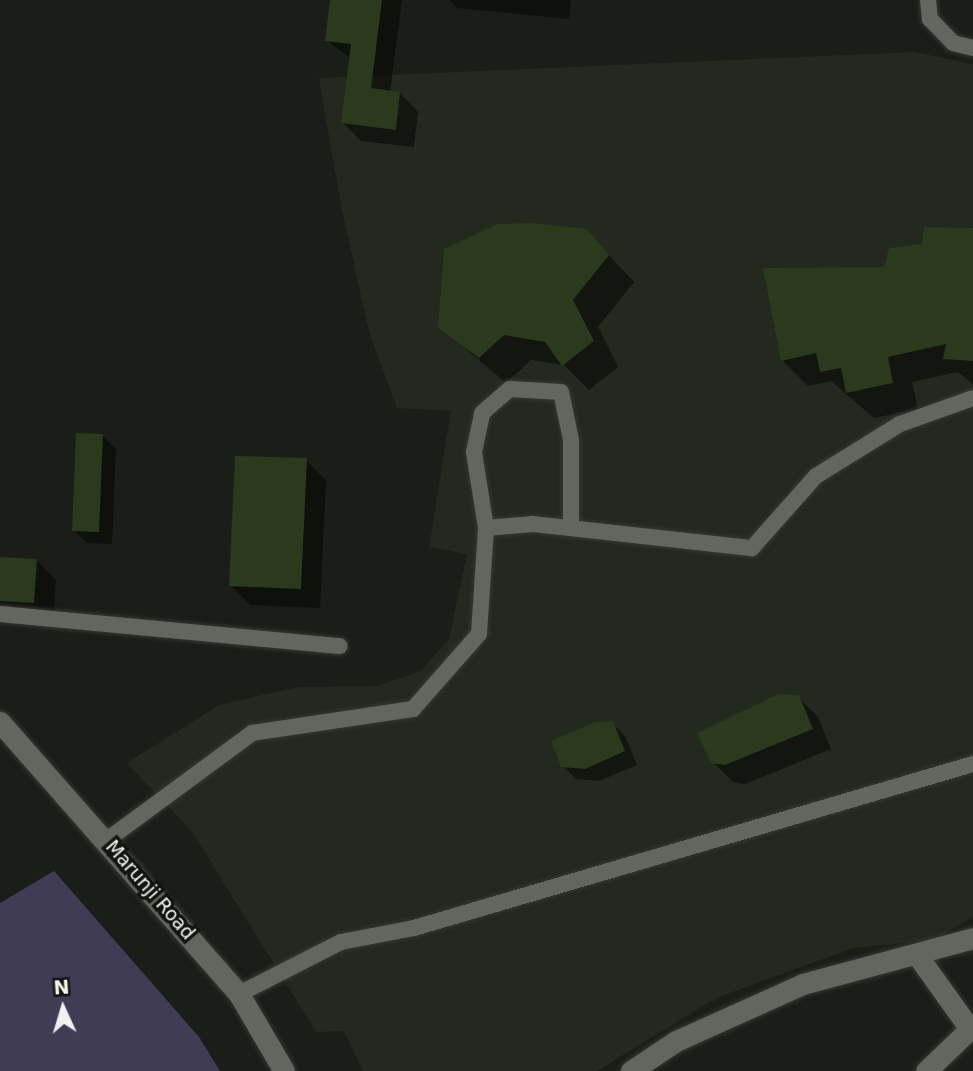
<!DOCTYPE html>
<html>
<head>
<meta charset="utf-8">
<style>
  body { margin:0 }
  #map { position:relative; width:973px; height:1071px; overflow:hidden; background:#1b1e18; font-family:"DejaVu Sans",sans-serif }
  div>[style] { position:absolute }
  .built>* { inset:0; background:#23291e }
  .green>* { inset:0; background:#403c56 }
  .shadow>* { inset:0; background:#0007 }
  .building>* { inset:0; background:#2b391c }
  .roads { filter:drop-shadow(0 0 2px #353733) drop-shadow(0 0 2px #353733) }
  .lane>* { height:16px; margin:-8px; padding:0 8px; transform-origin:8px; border-radius:8px; background:#62665f }
  .secondary>* { height:21px; margin:-10.5px; padding:0 10.5px; transform-origin:10.5px; border-radius:10.5px; background:#62665f }
  span { translate:-50% -50%; white-space:nowrap; text-align:center; line-height:1.15; -webkit-text-stroke:7px #12150f; paint-order:stroke }
  .street-label { font-size:19px; color:#f0f2ee }
  .north { position:absolute; left:28px; top:973px; width:70px; height:70px; -webkit-text-stroke:5px #12150f; paint-order:stroke; rotate:356deg; font-size:19px; font-weight:700; line-height:28px; text-align:center; color:#f0f2ee }
  .north::after { content:''; display:block; margin:auto; width:24px; height:32px; background:#f0f2ee; clip-path:polygon(50% 0,100% 100%,50% 72%,0 100%) }
</style>
</head>
<body>
<div id="map">
  <div class="built">
    <div style="clip-path:polygon(914px 52px,973px 64px,973px 917px,934px 940px,853px 948px,716px 998px,597px 1071px,363px 1071px,344px 1031px,316px 1032px,193px 833px,127px 763px,219px 705px,298px 687px,378px 686px,421px 671px,449px 639px,467px 554px,429px 547px,451px 411px,397px 408px,369px 332px,341px 205px,319px 78px)"></div>
  </div>
  <div class="green">
    <div style="clip-path:polygon(54px 871px,199px 1037px,220px 1071px,0 1071px,0 903px)"></div>
  </div>
  <div class="shadow">
    <div style="clip-path:polygon(332px 0,402px 0,390px 92px,400px 93px,418px 112px,414px 147px,361px 141px,342px 122px,351px 59px,326px 40px)"></div>
    <div style="clip-path:polygon(449px 0,571px 0,569px 19px,457px 8px)"></div>
    <div style="clip-path:polygon(973px 229px,973px 384px,958px 372px,912px 382px,918px 409px,874px 418px,831px 381px,808px 386px,782px 360px,885px 268px,924px 245px)"></div>
    <div style="clip-path:polygon(586px 231px,634px 282px,598px 327px,618px 367px,589px 390px,564px 365px,531px 360px,506px 383px,440px 327px)"></div>
    <div style="clip-path:polygon(103px 436px,116px 449px,112px 544px,87px 543px,74px 530px)"></div>
    <div style="clip-path:polygon(306px 460px,326px 480px,320px 608px,250px 605px,230px 585px)"></div>
    <div style="clip-path:polygon(0 558px,36px 560px,56px 580px,53px 622px,0 619px)"></div>
    <div style="clip-path:polygon(798px 697px,818px 717px,831px 749px,745px 784px,733px 782px,713px 762px)"></div>
    <div style="clip-path:polygon(612px 723px,625px 736px,637px 765px,599px 781px,576px 779px,563px 766px)"></div>
  </div>
  <div class="building">
    <div style="clip-path:polygon(330px 0,382px 0,371px 88px,400px 92px,396px 130px,341px 123px,351px 44px,325px 41px)"></div>
    <div style="clip-path:polygon(534px 223px,587px 229px,609px 255px,573px 300px,594px 341px,562px 366px,545px 342px,504px 335px,479px 358px,438px 328px,444px 249px,497px 224px)"></div>
    <div style="clip-path:polygon(924px 227px,973px 228px,973px 361px,943px 359px,946px 344px,888px 357px,893px 383px,846px 393px,841px 368px,820px 372px,816px 353px,781px 361px,763px 268px,884px 267px,889px 248px,922px 244px)"></div>
    <div style="clip-path:polygon(76px 433px,103px 434px,99px 532px,72px 531px)"></div>
    <div style="clip-path:polygon(235px 456px,307px 458px,301px 589px,229px 586px)"></div>
    <div style="clip-path:polygon(0 557px,37px 559px,34px 603px,0 601px)"></div>
    <div style="clip-path:polygon(778px 694px,799px 695px,813px 729px,725px 765px,711px 763px,697px 733px)"></div>
    <div style="clip-path:polygon(613px 721px,625px 751px,585px 769px,561px 767px,551px 741px,595px 722px)"></div>
  </div>
  <div class="roads">
    <div class="lane">
      <div style="left:928px;top:0;width:19px;rotate:84deg"></div>
      <div style="left:930px;top:19px;width:33px;rotate:46deg"></div>
      <div style="left:953px;top:43px;width:21px;rotate:14deg"></div>
      <div style="left:486px;top:528px;width:77px;rotate:-99deg"></div>
      <div style="left:474px;top:452px;width:40px;rotate:-78deg"></div>
      <div style="left:482px;top:413px;width:37px;rotate:-41deg"></div>
      <div style="left:510px;top:389px;width:51px;rotate:3.4deg"></div>
      <div style="left:561px;top:392px;width:49px;rotate:78.2deg"></div>
      <div style="left:571px;top:440px;width:88px;rotate:90deg"></div>
      <div style="left:0;top:614px;width:341px;rotate:5.4deg"></div>
      <div style="left:107px;top:840px;width:180px;rotate:-36.4deg"></div>
      <div style="left:252px;top:733px;width:163px;rotate:-8.5deg"></div>
      <div style="left:413px;top:709px;width:100px;rotate:-48.7deg"></div>
      <div style="left:479px;top:634px;width:106px;rotate:-86.2deg"></div>
      <div style="left:486px;top:528px;width:47px;rotate:-4.9deg"></div>
      <div style="left:533px;top:524px;width:220px;rotate:6.3deg"></div>
      <div style="left:752px;top:548px;width:96px;rotate:-48.4deg"></div>
      <div style="left:816px;top:476px;width:99px;rotate:-31.8deg"></div>
      <div style="left:900px;top:424px;width:77px;rotate:-19.6deg"></div>
      <div style="left:239px;top:994px;width:114px;rotate:-27deg"></div>
      <div style="left:341px;top:942px;width:74px;rotate:-10.9deg"></div>
      <div style="left:414px;top:928px;width:583px;rotate:-16.35deg"></div>
    </div>
    <div class="secondary">
      <div style="left:0;top:722px;width:362px;rotate:48.7deg"></div>
      <div style="left:239px;top:994px;width:89px;rotate:59.7deg"></div>
      <div style="left:917px;top:955px;width:91px;rotate:54.4deg"></div>
      <div style="left:631px;top:1071px;width:54px;rotate:-33.7deg"></div>
      <div style="left:676px;top:1041px;width:139px;rotate:-24.2deg"></div>
      <div style="left:803px;top:984px;width:176px;rotate:-15.1deg"></div>
      <div style="left:926px;top:1071px;width:65px;rotate:-43.8deg"></div>
    </div>
  </div>
  <div class="street-label">
    <span style="left:150px;top:890px;rotate:49deg">Marunji Road</span>
  </div>
  <div class="north">N</div>
</div>
</body>
</html>
